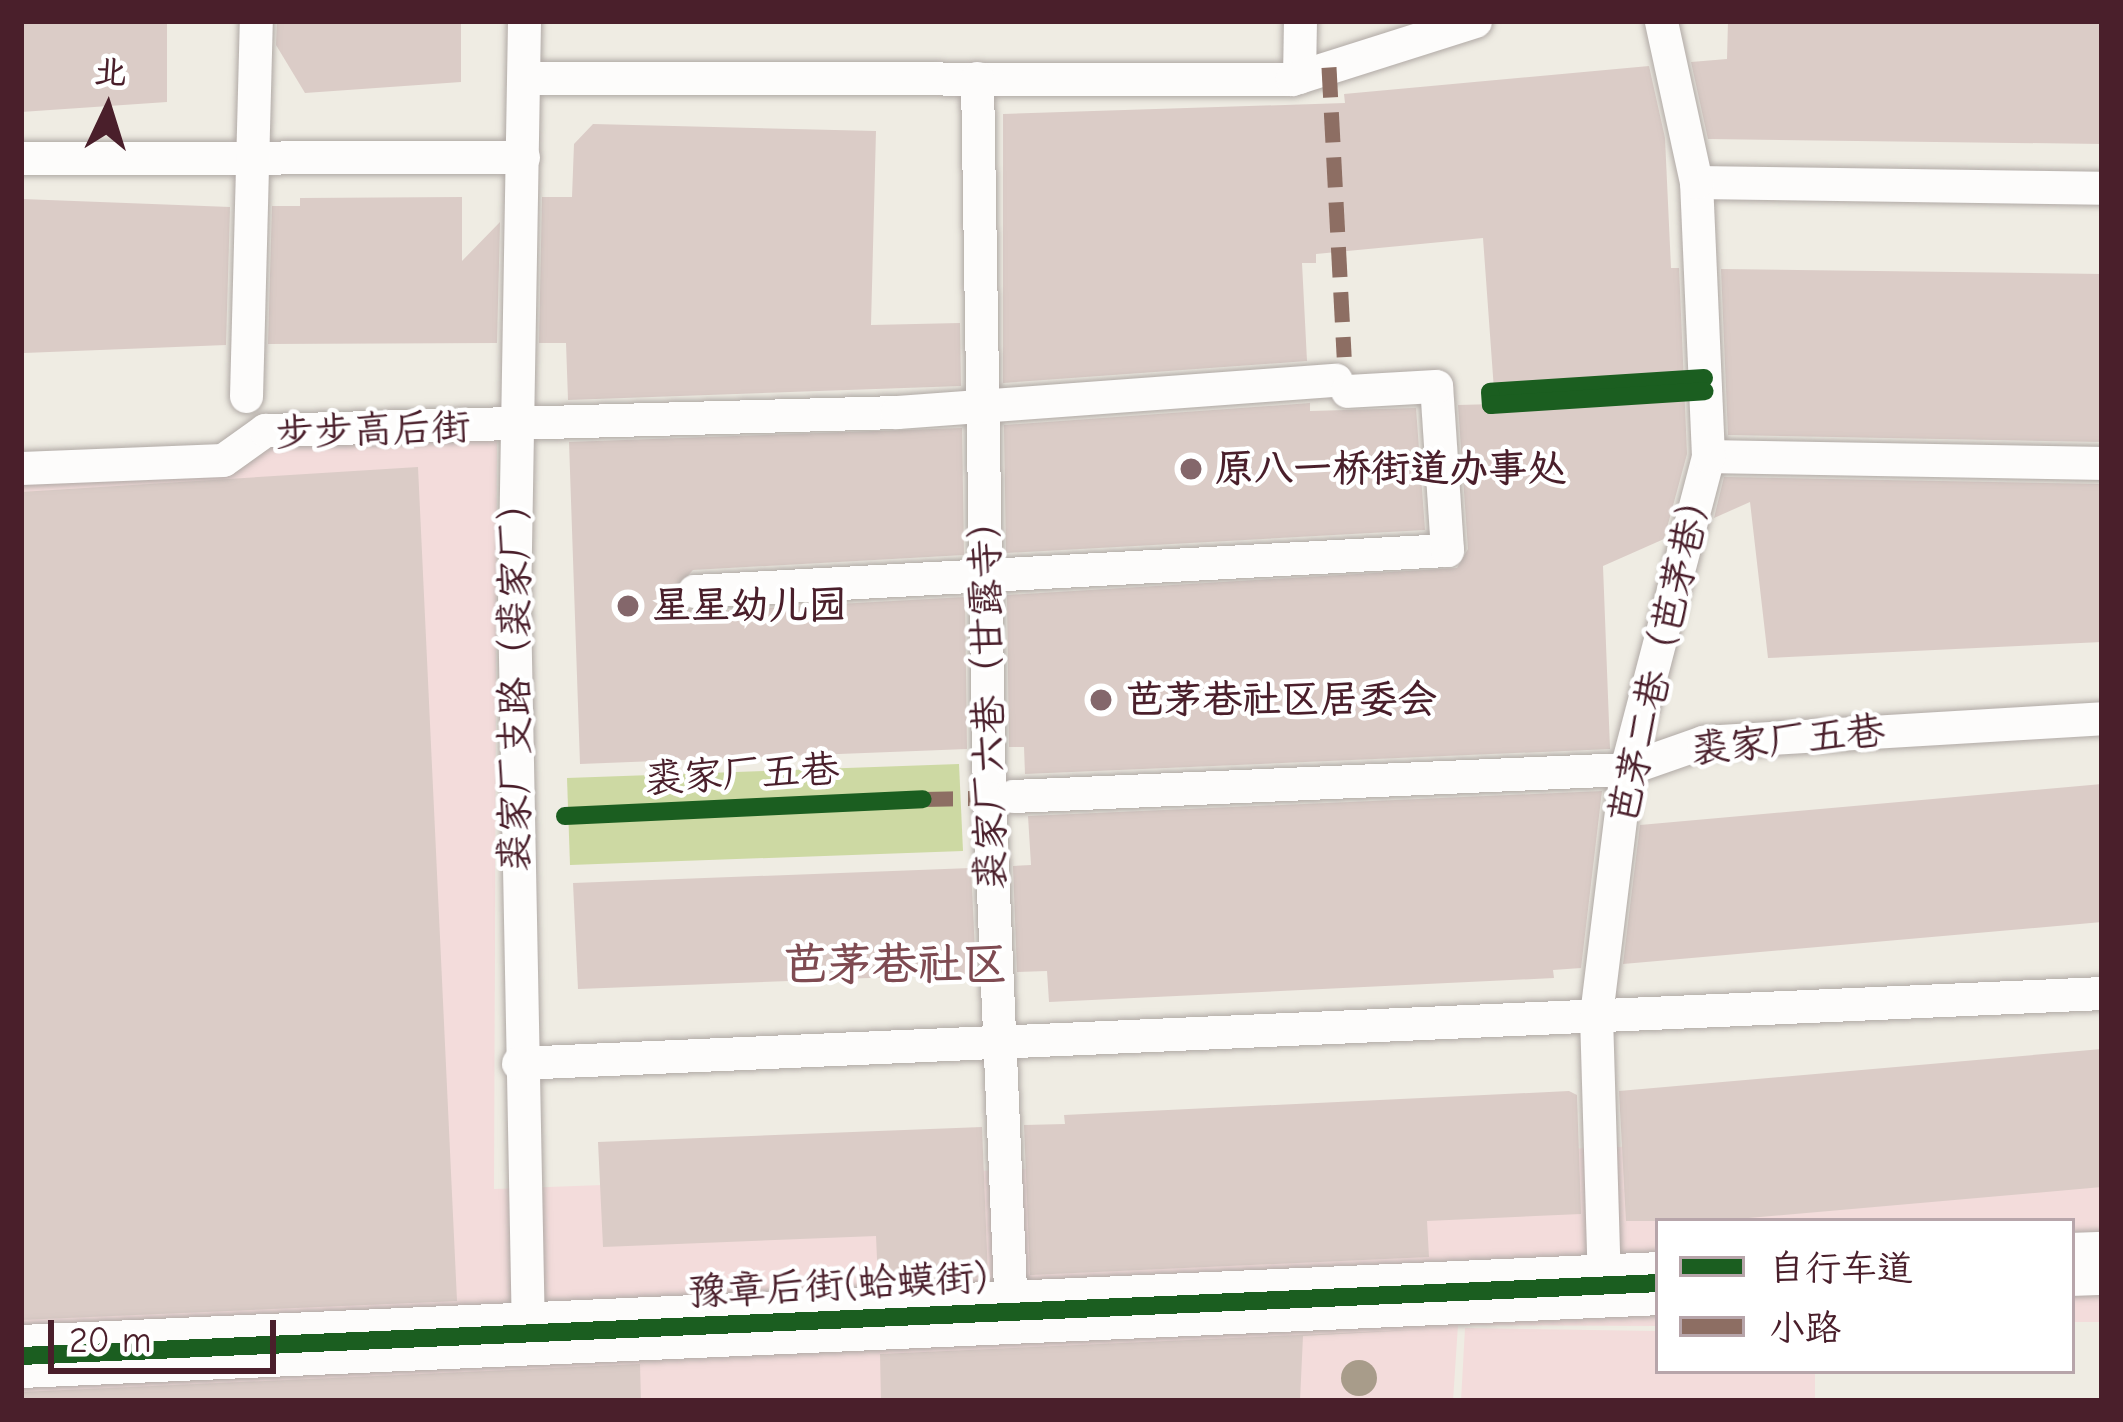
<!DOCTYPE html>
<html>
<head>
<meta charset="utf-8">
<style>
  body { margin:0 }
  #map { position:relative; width:2123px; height:1422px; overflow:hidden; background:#efece3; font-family:"Comic Neue","LXGW WenKai TC",sans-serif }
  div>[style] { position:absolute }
  .built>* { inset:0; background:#f3dcdb }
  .green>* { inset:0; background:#cdd9a3 }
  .building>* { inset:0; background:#dbccc7 }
  .roads { filter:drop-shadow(0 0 3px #b0a9a5) drop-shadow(0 0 3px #b0a9a5) }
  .lane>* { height:33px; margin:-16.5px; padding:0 16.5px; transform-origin:16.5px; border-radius:16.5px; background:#fdfcfb }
  .street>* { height:63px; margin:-31.5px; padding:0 31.5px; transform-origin:31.5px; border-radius:31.5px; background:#fdfcfb }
  .quiet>* { height:15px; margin-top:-7.5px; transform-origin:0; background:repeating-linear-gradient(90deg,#8d6e63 0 30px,transparent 0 45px) }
  .cycleway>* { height:18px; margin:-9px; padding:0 9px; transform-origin:9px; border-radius:9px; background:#1b5e20 }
  .trees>* { width:36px; height:36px; margin:-18px; border-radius:50%; background:#a89c8a }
  .dots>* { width:33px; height:33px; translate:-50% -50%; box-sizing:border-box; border:6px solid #fff; border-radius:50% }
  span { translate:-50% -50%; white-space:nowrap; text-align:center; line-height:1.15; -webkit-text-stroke:9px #fff; paint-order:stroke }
  .street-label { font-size:39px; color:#4a1f2b }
  .poi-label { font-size:39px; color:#4a1f2b; font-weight:700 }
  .left { translate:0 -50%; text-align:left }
  .quarter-label { font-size:45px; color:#7f4b52; font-weight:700 }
  .frame { position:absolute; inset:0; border:24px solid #4a1f2b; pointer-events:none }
  .legend { position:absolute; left:1655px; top:1218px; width:420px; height:156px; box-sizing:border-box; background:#fff; border:3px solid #b7a5aa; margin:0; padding:15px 21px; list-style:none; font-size:36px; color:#4a1f2b }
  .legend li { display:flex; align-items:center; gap:24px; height:60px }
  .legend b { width:60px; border:3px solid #b7a5aa }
  .north { position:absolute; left:48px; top:48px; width:120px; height:120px; -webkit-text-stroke:9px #fff; paint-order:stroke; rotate:4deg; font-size:33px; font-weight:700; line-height:48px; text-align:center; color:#4a1f2b }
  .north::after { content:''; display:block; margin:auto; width:42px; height:54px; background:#4a1f2b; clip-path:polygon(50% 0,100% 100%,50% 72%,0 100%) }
  .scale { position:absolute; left:48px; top:1320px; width:228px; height:54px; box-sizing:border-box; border:6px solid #4a1f2b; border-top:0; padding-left:15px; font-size:36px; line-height:42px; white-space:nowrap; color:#4a1f2b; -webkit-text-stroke:9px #fff; paint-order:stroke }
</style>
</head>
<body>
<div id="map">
  <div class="built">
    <div style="clip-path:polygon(497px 437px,494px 1189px,2102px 1129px,2102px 1322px,2072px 1322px,2072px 1221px,1658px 1221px,1658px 1326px,1458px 1325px,1453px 1401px,21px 1401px,21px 456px)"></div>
    <div style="clip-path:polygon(1465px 1328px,1658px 1331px,1658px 1371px,1815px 1371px,1815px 1401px,1461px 1401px)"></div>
  </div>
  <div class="green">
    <div style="clip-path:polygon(959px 764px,963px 851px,570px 865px,567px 778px)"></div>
  </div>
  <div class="building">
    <div style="clip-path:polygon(21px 21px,167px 21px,167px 102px,21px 112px)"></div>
    <div style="clip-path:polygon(277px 21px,461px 21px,461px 82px,305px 93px,276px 45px)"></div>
    <div style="clip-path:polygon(1728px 21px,2102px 21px,2102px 144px,1708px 139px,1691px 62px,1727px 59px)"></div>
    <div style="clip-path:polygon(1649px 66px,1665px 138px,1671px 268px,1679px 268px,1687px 454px,1664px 539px,1603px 566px,1610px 749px,1025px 774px,1024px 747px,1009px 747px,1007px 595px,1457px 568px,1468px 549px,1458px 405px,1495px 404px,1483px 238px,1316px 254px,1316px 263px,1302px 263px,1307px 361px,1003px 383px,1003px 114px,1345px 103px,1344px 94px)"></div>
    <div style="clip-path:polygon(593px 124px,876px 131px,871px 325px,960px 323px,961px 386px,568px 400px,566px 343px,539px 343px,542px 197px,572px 197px,574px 144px)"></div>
    <div style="clip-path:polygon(462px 197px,462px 261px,500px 222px,497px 343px,268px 344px,272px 206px,300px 206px,300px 198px)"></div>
    <div style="clip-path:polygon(22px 199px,230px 207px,226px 345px,24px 353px)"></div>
    <div style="clip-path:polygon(1721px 269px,2102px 274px,2102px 442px,1728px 435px)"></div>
    <div style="clip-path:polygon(1310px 403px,1310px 411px,1416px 408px,1425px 530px,1006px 553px,1004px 425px)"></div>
    <div style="clip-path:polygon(962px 428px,964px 555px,693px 570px,673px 591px,677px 603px,695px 612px,965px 597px,967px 749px,580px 764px,569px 442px)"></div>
    <div style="clip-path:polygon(418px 467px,457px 1301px,21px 1320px,21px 492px)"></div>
    <div style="clip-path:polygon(1724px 477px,2102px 484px,2102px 642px,1768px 658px,1750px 502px,1714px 518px)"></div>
    <div style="clip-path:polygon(2102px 784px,2102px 922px,1623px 964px,1640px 825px)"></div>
    <div style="clip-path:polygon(1602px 791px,1581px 968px,1553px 970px,1554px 978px,1049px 1002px,1047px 971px,1017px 972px,1013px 866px,1031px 865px,1028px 816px)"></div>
    <div style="clip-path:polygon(971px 868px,976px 974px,578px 989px,573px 883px)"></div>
    <div style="clip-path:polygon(2102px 1049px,2102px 1187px,1714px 1221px,1626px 1221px,1619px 1091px)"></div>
    <div style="clip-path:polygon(1569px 1091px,1577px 1095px,1581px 1214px,1427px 1221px,1429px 1257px,1030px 1275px,1024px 1125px,1065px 1124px,1064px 1115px)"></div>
    <div style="clip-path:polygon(982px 1127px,988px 1277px,878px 1282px,876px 1236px,603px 1247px,598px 1142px)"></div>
    <div style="clip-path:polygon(1431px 1329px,1303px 1336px,1300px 1401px,881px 1401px,880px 1354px)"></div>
    <div style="clip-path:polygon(640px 1364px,641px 1401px,21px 1401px,21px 1392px)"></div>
  </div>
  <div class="roads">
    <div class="lane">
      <div style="left:524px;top:21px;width:585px;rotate:90.98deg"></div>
      <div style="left:514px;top:606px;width:727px;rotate:88.9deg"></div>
      <div style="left:1299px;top:77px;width:56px;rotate:-89deg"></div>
      <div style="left:525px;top:78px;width:767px;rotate:0.07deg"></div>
      <div style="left:1292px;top:79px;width:192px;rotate:-17.6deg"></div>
      <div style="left:977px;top:78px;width:720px;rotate:89.05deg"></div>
      <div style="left:989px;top:798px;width:514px;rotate:87.55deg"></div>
      <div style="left:21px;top:158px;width:502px;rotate:-0.11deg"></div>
      <div style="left:1696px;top:182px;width:406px;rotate:0.8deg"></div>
      <div style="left:246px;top:396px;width:375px;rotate:-88.5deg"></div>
      <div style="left:1708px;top:456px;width:394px;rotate:1deg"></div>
      <div style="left:21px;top:468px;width:202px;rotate:-2.3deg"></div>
      <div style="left:223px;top:460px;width:52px;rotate:-35.5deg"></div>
      <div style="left:265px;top:430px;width:632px;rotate:-1.63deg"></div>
      <div style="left:897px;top:412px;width:440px;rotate:-4.2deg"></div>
      <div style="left:694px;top:591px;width:754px;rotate:-3.12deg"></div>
      <div style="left:1447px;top:550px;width:164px;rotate:-93.8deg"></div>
      <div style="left:1436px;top:386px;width:89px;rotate:176.8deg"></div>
      <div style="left:1013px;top:796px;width:614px;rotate:-2.52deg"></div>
      <div style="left:1626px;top:769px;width:82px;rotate:-19.3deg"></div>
      <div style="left:1703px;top:742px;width:400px;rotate:-3.4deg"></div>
      <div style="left:518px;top:1063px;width:1586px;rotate:-2.53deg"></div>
      <div style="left:1604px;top:1285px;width:270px;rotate:-91.7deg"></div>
      <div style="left:1596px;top:1015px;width:248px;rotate:-83deg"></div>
      <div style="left:1626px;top:769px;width:324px;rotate:-75.3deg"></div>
      <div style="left:1708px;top:456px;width:274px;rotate:-92.5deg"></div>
      <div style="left:1696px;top:182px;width:165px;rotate:-102.3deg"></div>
    </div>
    <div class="street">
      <div style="left:2072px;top:1264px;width:30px;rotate:-2deg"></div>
      <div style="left:21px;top:1356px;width:1639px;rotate:-2.55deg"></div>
    </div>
  </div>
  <div class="quiet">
    <div style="left:1329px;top:67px;width:290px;rotate:87deg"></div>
    <div style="left:923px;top:799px;width:49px;rotate:-1.2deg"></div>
  </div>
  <div class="cycleway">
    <div style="left:1704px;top:378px;width:214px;rotate:176.3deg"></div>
    <div style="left:1490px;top:392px;width:13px;rotate:86deg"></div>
    <div style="left:1491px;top:405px;width:214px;rotate:-3.7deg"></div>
    <div style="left:565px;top:816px;width:358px;rotate:-2.7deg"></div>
    <div style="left:21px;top:1356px;width:1639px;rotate:-2.55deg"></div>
  </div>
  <div class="trees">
    <div style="left:1359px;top:1378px"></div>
  </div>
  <div class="dots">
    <div style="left:1191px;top:469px;background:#84676b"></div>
    <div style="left:628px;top:606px;background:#84676b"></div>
    <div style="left:1101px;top:700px;background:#84676b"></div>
  </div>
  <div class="street-label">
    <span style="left:373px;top:431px;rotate:-2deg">步步高后街</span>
    <span style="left:1662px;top:652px;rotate:-77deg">芭茅二巷（芭茅巷）</span>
    <span style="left:516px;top:677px;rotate:-90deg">裘家厂支路（裘家厂）</span>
    <span style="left:989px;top:695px;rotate:-91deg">裘家厂六巷（甘露寺）</span>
    <span style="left:1788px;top:741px;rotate:-6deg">裘家厂五巷</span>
    <span style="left:742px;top:775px;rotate:-3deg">裘家厂五巷</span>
    <span style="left:838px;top:1286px;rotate:-3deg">豫章后街(蛤蟆街)</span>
  </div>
  <div class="poi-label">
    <span class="left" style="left:1215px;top:469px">原八一桥街道办事处</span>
    <span class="left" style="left:652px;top:606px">星星幼儿园</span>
    <span class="left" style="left:1125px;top:700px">芭茅巷社区居委会</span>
  </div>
  <div class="quarter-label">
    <span style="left:895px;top:965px">芭茅巷社区</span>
  </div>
  <div class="frame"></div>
  <ul class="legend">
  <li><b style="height:15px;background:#1b5e20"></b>自行车道</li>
  <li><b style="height:15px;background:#8d6e63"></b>小路</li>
  </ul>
  <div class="north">北</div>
  <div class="scale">20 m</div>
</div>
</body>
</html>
